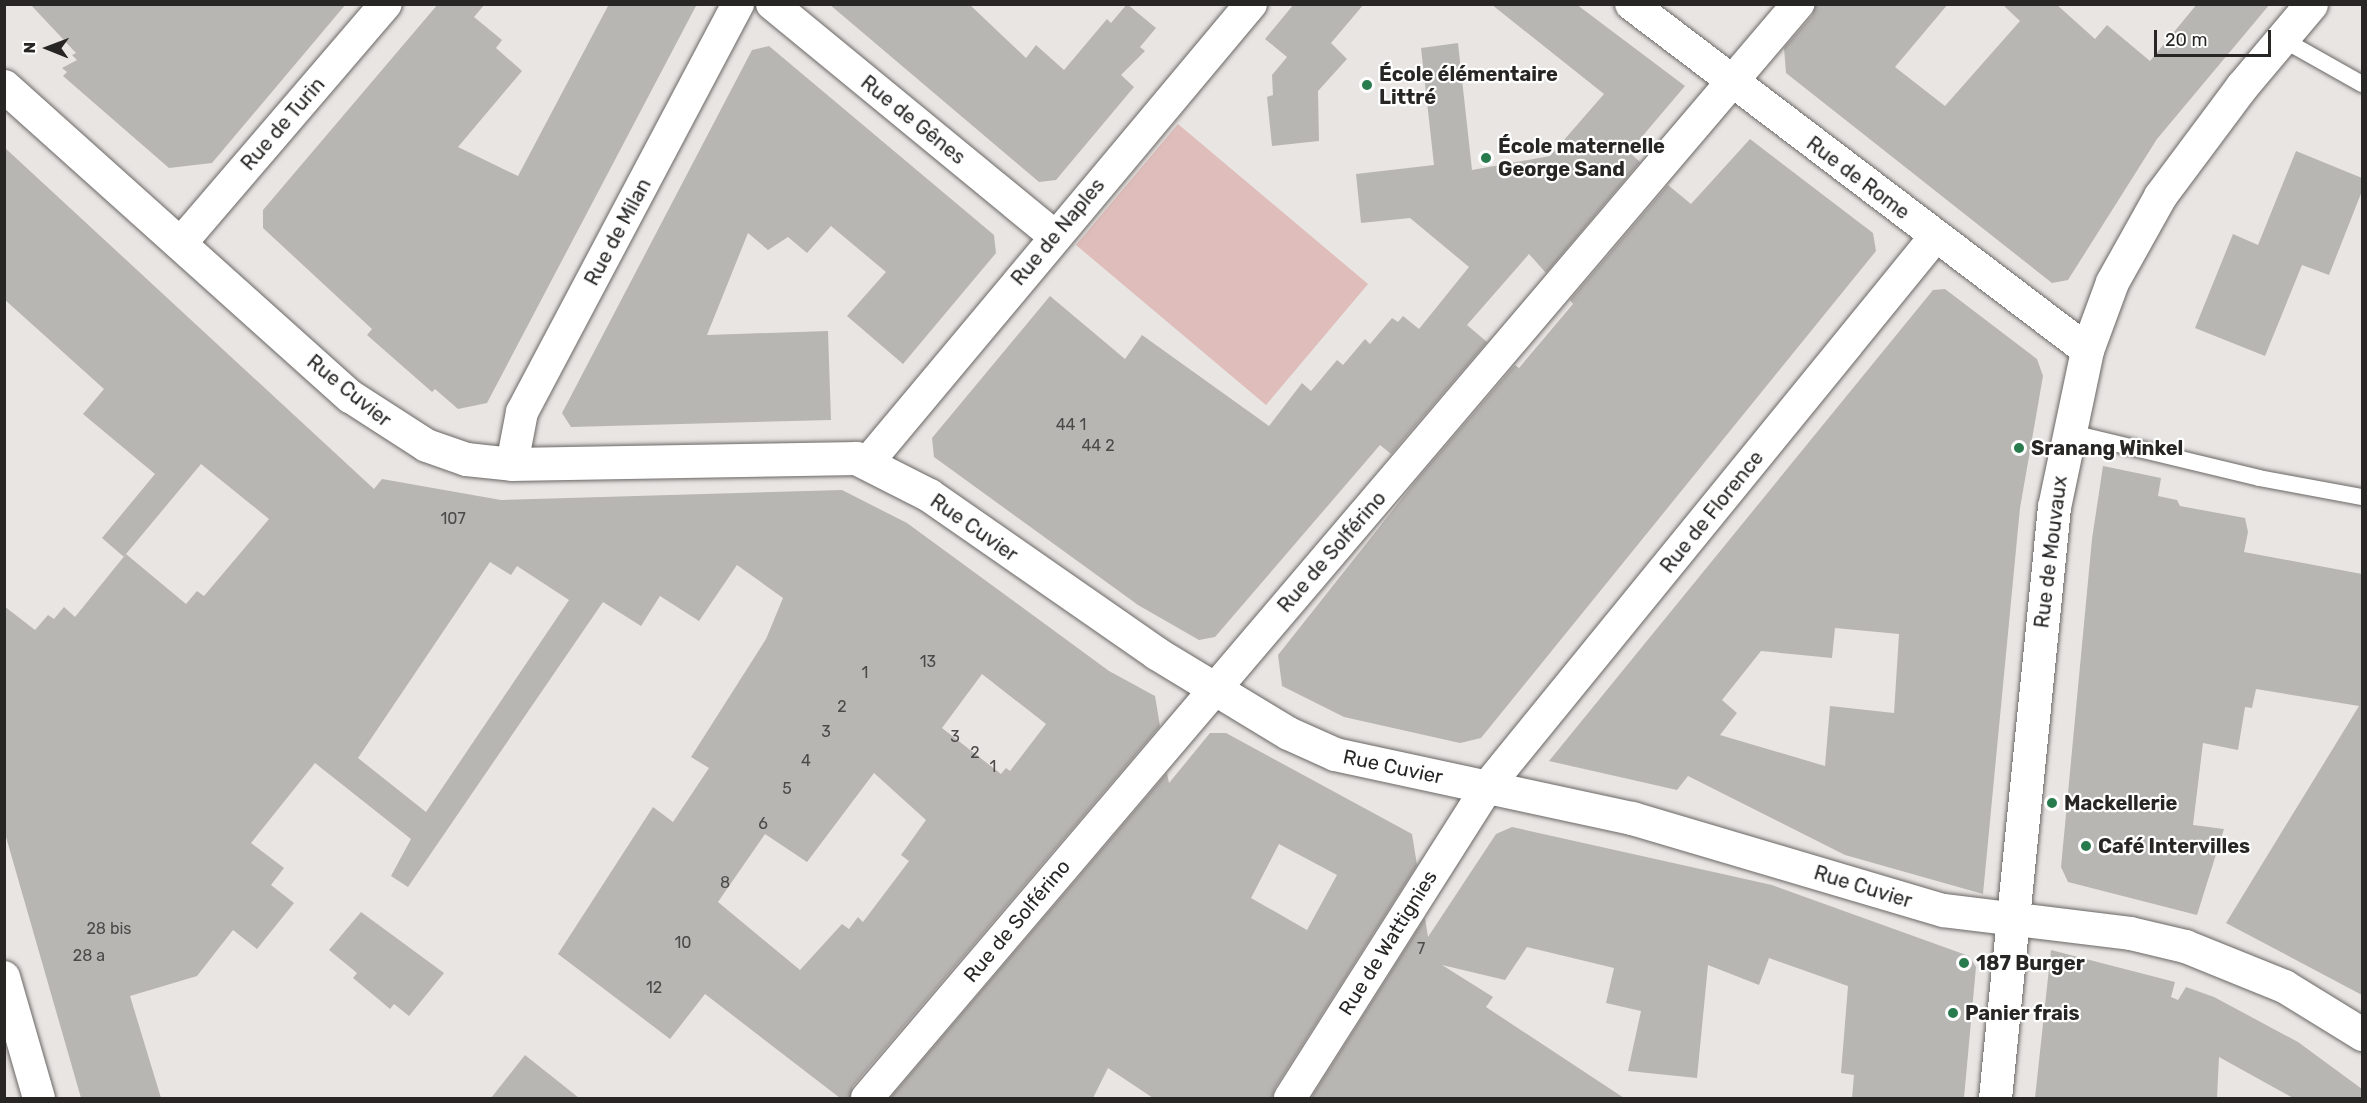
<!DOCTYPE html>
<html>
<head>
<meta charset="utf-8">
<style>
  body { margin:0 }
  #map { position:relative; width:2367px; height:1103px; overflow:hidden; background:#e9e5e3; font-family:Rubik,sans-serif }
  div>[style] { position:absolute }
  .green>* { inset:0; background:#debdba }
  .building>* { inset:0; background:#b8b6b2 }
  .roads { filter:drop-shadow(0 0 2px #6a6765) drop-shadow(0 0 2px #6a6765) }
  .lane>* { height:16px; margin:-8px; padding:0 8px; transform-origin:8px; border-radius:8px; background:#fff }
  .street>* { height:32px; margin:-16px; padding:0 16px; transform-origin:16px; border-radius:16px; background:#fff }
  .secondary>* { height:33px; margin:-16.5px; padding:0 16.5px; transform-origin:16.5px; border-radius:16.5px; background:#fff }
  .dots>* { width:16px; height:16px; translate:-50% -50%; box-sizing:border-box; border:3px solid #fff; border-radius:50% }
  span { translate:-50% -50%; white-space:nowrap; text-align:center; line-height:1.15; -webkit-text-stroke:4.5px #fff; paint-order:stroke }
  .number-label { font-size:16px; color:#4b4a48 }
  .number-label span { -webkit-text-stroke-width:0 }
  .poi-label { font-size:20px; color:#272625; font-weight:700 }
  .left { translate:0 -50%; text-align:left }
  .street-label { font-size:20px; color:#272625 }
  .frame { position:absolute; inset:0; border:6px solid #272625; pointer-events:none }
  .north { position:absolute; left:18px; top:18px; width:60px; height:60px; -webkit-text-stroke:4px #fff; paint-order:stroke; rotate:271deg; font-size:16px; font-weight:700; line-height:24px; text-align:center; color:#272625 }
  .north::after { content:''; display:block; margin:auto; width:21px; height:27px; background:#272625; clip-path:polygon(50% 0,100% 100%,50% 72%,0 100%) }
  .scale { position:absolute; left:2154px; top:30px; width:117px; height:27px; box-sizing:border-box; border:3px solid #272625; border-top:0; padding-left:8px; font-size:18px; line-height:21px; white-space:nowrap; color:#272625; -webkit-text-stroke:4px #fff; paint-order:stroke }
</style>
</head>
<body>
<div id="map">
  <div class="green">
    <div style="clip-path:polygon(1178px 124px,1368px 284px,1266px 405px,1076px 245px)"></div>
  </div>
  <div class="building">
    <div style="clip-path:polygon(30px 4px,346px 4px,212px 163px,169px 168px,63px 76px,67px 72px,62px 68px,77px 60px,72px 55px,76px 53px)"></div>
    <div style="clip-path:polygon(438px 4px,485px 4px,474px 17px,502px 40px,496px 48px,522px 71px,458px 147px,518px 176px,609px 4px,697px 4px,487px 403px,458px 409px,435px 389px,432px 392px,367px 335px,372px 329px,263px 228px,263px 210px)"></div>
    <div style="clip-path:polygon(829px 4px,969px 4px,1026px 58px,1036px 45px,1064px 70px,1107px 19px,1111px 23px,1127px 4px,1156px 28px,1140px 47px,1145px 51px,1121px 75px,1134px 87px,1056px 180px,1039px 182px)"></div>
    <div style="clip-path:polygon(1294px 4px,1364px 4px,1331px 43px,1347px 59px,1318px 91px,1319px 141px,1272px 146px,1267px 97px,1273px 95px,1272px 75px,1287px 57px,1265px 39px)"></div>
    <div style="clip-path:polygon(1491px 4px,1576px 4px,1685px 86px,1629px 152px,1640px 162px,1546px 273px,1529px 254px,1467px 325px,1487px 342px,1391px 454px,1380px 445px,1215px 637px,1199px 640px,1138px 605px,934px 457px,932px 438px,1050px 296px,1125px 359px,1142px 335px,1269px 426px,1302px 383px,1311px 391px,1337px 360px,1343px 365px,1365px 339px,1370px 344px,1392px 318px,1398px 322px,1403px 316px,1419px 329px,1469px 267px,1410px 218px,1361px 223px,1356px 174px,1434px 165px,1421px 48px,1458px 43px,1472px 170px,1550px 156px,1604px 94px)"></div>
    <div style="clip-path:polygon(1816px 4px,1948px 4px,1895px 67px,1945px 106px,2020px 21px,2002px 4px,2056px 4px,2095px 39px,2107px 25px,2150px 61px,2197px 4px,2270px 4px,2157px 139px,2068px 280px,2052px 283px,1786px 73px,1784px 48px,1812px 16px)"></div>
    <div style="clip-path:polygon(769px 46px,994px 235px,996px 253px,903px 364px,847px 316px,886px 272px,831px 226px,807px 253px,788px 237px,768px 250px,748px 233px,707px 335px,828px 331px,831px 420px,571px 427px,562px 413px,752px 50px)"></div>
    <div style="clip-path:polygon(1750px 139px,1873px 233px,1876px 251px,1481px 738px,1460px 743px,1344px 717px,1282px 686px,1278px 655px,1419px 477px,1515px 365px,1519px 368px,1573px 304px,1570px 300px,1668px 185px,1691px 204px)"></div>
    <div style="clip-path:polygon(evenodd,4px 147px,374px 489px,382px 479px,501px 500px,842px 490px,907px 523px,1109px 671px,1155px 696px,1160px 726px,853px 1086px,850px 1098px,840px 1098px,705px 994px,670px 1039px,558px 954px,653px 807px,673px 822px,709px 768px,691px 757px,766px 639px,783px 598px,737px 565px,699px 621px,660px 596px,641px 626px,603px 602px,408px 887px,391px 876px,411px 839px,315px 763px,251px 843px,284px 868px,271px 885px,294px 903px,257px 949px,233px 930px,197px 976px,130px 996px,161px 1098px,81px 1098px,4px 830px,4px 606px,35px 630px,48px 615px,54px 619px,64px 607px,75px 617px,126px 554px,124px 557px,102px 538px,155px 474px,83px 414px,104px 389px,4px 299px,4px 147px,201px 464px,269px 519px,204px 596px,197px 591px,186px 604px,126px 554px,201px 464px,4px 147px,490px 562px,511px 575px,517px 566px,569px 600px,426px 812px,358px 758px,490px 562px,4px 147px,982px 674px,1046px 724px,1010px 771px,1006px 768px,1001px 774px,942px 728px,982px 674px,4px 147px,874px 773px,926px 820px,901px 855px,909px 861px,863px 922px,858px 917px,849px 929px,842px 924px,800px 970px,718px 902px,765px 834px,807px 862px,874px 773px)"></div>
    <div style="clip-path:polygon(2296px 151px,2362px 178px,2362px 191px,2329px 275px,2302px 265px,2265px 356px,2195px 328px,2233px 234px,2258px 245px)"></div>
    <div style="clip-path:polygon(evenodd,1945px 289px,2037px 359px,2043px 376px,2020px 508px,1983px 894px,1845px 855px,1688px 776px,1677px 790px,1549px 761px,1933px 290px,1945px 289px,1835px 628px,1899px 634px,1894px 713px,1830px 706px,1825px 766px,1720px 735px,1737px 713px,1722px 700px,1761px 651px,1832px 658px,1835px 628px)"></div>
    <div style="clip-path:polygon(2103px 466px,2161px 478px,2158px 496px,2177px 500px,2180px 506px,2245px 518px,2248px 532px,2244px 552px,2362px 574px,2362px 995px,2226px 923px,2359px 706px,2256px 689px,2252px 708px,2245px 707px,2238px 750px,2203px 743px,2193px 825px,2224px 829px,2197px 915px,2068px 882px,2061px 867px,2092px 539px)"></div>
    <div style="clip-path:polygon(evenodd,1210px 733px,1226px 733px,1412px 834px,1417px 865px,1275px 1088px,1272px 1098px,1153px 1098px,1108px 1068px,1093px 1098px,890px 1098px,1167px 773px,1169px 783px,1210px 733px,1279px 844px,1337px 875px,1307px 930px,1251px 898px,1279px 844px)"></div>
    <div style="clip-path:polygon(1512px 827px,1772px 885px,1969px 956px,1976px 967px,1964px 1098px,1852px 1098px,1854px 1075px,1841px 1073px,1848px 986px,1769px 958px,1759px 985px,1708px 965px,1697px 1078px,1628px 1071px,1641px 1011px,1606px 1003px,1614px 968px,1527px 947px,1505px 980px,1442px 965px,1493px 997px,1486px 1007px,1624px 1098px,1311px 1098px,1425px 918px,1428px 937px,1496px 834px)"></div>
    <div style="clip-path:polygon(361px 912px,444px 973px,409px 1016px,394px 1004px,390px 1009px,377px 998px,353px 978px,357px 973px,329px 950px)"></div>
    <div style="clip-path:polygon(2051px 950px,2175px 982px,2171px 997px,2178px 1000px,2186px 987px,2214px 997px,2298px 1042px,2362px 1089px,2362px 1098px,2293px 1098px,2219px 1057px,2217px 1098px,2035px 1098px)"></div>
    <div style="clip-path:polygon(525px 1055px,579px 1098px,491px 1098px)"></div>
  </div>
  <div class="roads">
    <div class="lane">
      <div style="left:2282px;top:39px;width:92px;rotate:29.4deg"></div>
      <div style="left:2068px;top:432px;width:196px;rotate:13.5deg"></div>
      <div style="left:2259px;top:478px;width:105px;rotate:10.5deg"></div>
    </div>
    <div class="street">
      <div style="left:772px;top:4px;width:365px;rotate:39.4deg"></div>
      <div style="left:1631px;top:4px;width:572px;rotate:37.19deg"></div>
      <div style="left:180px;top:244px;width:316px;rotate:-49.4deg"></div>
      <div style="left:868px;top:462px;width:597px;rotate:-50.1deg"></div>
      <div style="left:512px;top:464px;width:53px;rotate:-79.1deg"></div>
      <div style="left:522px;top:412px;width:462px;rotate:-62.1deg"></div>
      <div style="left:4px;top:977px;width:126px;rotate:73.9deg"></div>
      <div style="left:867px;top:1098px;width:1437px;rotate:-49.6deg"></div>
      <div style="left:1290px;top:1098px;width:368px;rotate:-57.6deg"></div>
      <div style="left:1487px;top:787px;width:709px;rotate:-50.84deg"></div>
    </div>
    <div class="secondary">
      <div style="left:4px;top:86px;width:465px;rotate:41.9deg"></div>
      <div style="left:350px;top:396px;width:90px;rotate:32.8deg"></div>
      <div style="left:426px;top:445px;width:42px;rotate:19.3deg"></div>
      <div style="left:466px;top:459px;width:46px;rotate:6.2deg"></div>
      <div style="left:512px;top:464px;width:344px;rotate:-1deg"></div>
      <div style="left:856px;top:458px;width:82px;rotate:26.9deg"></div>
      <div style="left:929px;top:495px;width:277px;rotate:34.8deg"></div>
      <div style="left:1156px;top:653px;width:154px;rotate:31.2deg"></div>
      <div style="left:1288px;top:733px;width:51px;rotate:24.1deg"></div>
      <div style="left:1335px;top:754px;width:304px;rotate:12.2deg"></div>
      <div style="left:1632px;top:818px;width:324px;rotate:16.5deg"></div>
      <div style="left:1943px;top:910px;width:188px;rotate:7deg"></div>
      <div style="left:2130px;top:933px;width:57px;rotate:13.3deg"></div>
      <div style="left:2185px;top:946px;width:107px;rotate:22deg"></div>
      <div style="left:2284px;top:986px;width:92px;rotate:31.6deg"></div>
      <div style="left:1995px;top:1098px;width:594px;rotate:-84.3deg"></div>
      <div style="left:2054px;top:507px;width:160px;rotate:-78.1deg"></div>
      <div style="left:2087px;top:350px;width:72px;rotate:-69.8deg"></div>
      <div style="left:2112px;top:282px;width:98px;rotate:-60.8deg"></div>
      <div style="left:2160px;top:196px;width:137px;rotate:-53.3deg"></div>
      <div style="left:2242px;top:86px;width:107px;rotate:-49.9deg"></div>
    </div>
  </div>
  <div class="dots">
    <div style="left:1367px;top:85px;background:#287b4d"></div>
    <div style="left:1486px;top:158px;background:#287b4d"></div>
    <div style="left:2019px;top:448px;background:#287b4d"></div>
    <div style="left:2052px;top:803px;background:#287b4d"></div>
    <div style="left:2086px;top:846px;background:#287b4d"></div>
    <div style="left:1964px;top:963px;background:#287b4d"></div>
    <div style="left:1953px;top:1013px;background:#287b4d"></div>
  </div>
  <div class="number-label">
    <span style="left:1071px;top:425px">44 1</span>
    <span style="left:1098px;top:446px">44 2</span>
    <span style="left:453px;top:519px">107</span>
    <span style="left:928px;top:662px">13</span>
    <span style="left:865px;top:673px">1</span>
    <span style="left:842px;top:707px">2</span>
    <span style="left:826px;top:732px">3</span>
    <span style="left:955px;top:737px">3</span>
    <span style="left:975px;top:753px">2</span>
    <span style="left:806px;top:761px">4</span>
    <span style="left:993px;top:767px">1</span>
    <span style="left:787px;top:789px">5</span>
    <span style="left:763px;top:824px">6</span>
    <span style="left:725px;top:883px">8</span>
    <span style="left:109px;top:929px">28 bis</span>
    <span style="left:683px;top:943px">10</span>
    <span style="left:1421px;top:949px">7</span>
    <span style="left:89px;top:956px">28 a</span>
    <span style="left:654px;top:988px">12</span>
  </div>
  <div class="poi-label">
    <span class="left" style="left:1379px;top:86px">École élémentaire<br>Littré</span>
    <span class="left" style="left:1498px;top:158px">École maternelle<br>George Sand</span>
    <span class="left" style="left:2031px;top:448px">Sranang Winkel</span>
    <span class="left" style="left:2064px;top:803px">Mackellerie</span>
    <span class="left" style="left:2098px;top:846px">Café Intervilles</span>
    <span class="left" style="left:1976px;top:963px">187 Burger</span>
    <span class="left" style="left:1965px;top:1013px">Panier frais</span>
  </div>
  <div class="street-label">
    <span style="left:913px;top:120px;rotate:39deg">Rue de Gênes</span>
    <span style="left:283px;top:124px;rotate:-49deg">Rue de Turin</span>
    <span style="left:1858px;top:178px;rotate:37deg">Rue de Rome</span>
    <span style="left:618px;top:232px;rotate:-62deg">Rue de Milan</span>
    <span style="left:1058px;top:232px;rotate:-50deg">Rue de Naples</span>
    <span style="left:349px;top:391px;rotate:39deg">Rue Cuvier</span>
    <span style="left:1712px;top:512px;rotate:-51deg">Rue de Florence</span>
    <span style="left:974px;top:528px;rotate:35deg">Rue Cuvier</span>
    <span style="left:1332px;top:552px;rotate:-49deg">Rue de Solférino</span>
    <span style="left:2051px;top:552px;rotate:-83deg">Rue de Mouvaux</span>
    <span style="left:1393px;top:767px;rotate:12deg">Rue Cuvier</span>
    <span style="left:1863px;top:887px;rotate:17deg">Rue Cuvier</span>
    <span style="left:1017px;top:921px;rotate:-50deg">Rue de Solférino</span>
    <span style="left:1388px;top:943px;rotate:-58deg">Rue de Wattignies</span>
  </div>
  <div class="frame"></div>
  <div class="north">N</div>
  <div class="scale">20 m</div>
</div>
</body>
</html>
